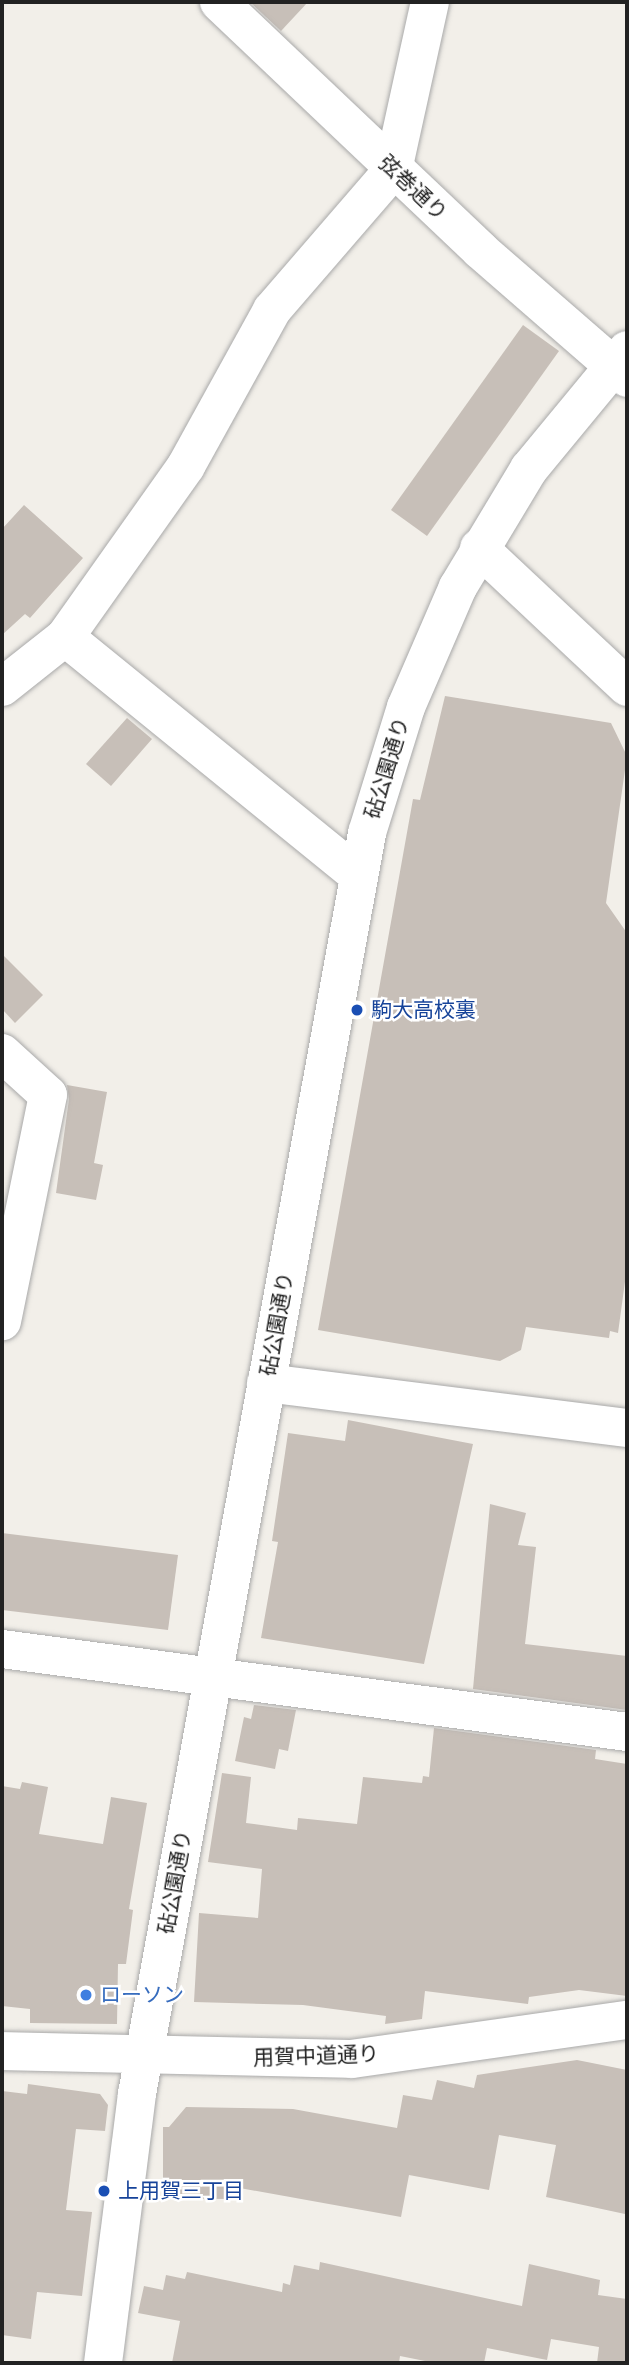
<!DOCTYPE html>
<html>
<head>
<meta charset="utf-8">
<style>
  body { margin:0 }
  #map { position:relative; width:629px; height:2365px; overflow:hidden; background:#f2efe9; font-family:"Roboto Condensed","Noto Sans JP",sans-serif }
  div>[style] { position:absolute }
  .building>* { inset:0; background:#c7bfb8 }
  .roads { filter:drop-shadow(0 0 2px #a9a9a9) drop-shadow(0 0 2px #a9a9a9) }
  .minor>* { height:38px; margin:-19px; padding:0 19px; transform-origin:19px; border-radius:19px; background:#fff }
  .dots>* { width:19px; height:19px; translate:-50% -50%; box-sizing:border-box; border:4px solid #fff; border-radius:50% }
  span { translate:-50% -50%; white-space:nowrap; text-align:center; line-height:1.15; -webkit-text-stroke:5px #fff; paint-order:stroke }
  .street-label { font-size:21px; color:#222 }
  .transit-label { font-size:21px; color:#164399 }
  .left { translate:0 -50%; text-align:left }
  .shop-label { font-size:21px; color:#366cbe }
  .frame { position:absolute; inset:0; border:4px solid #222; pointer-events:none }
</style>
</head>
<body>
<div id="map">
  <div class="building">
    <div style="clip-path:polygon(250px 2px,308px 2px,281px 31px)"></div>
    <div style="clip-path:polygon(523px 325px,559px 351px,427px 536px,391px 510px)"></div>
    <div style="clip-path:polygon(24px 505px,83px 558px,30px 618px,25px 614px,2px 635px,2px 529px)"></div>
    <div style="clip-path:polygon(445px 696px,611px 723px,627px 756px,606px 903px,627px 933px,627px 1267px,618px 1333px,610px 1331px,609px 1338px,526px 1327px,521px 1350px,500px 1361px,318px 1330px,413px 799px,420px 800px)"></div>
    <div style="clip-path:polygon(127px 718px,152px 739px,111px 786px,86px 764px)"></div>
    <div style="clip-path:polygon(2px 954px,43px 995px,15px 1023px,2px 1009px)"></div>
    <div style="clip-path:polygon(67px 1085px,107px 1092px,94px 1163px,103px 1165px,96px 1200px,56px 1193px,69px 1099px)"></div>
    <div style="clip-path:polygon(348px 1420px,473px 1444px,424px 1664px,261px 1638px,278px 1542px,272px 1541px,288px 1433px,345px 1441px)"></div>
    <div style="clip-path:polygon(490px 1504px,526px 1513px,518px 1545px,536px 1547px,525px 1644px,627px 1656px,627px 1710px,473px 1689px)"></div>
    <div style="clip-path:polygon(2px 1533px,178px 1555px,168px 1630px,2px 1610px)"></div>
    <div style="clip-path:polygon(254px 1705px,296px 1710px,288px 1751px,279px 1749px,275px 1769px,235px 1761px,244px 1717px,251px 1719px)"></div>
    <div style="clip-path:polygon(434px 1728px,596px 1750px,595px 1759px,627px 1764px,627px 1996px,579px 1990px,529px 1997px,528px 2004px,425px 1991px,422px 2019px,385px 2024px,386px 2016px,303px 2005px,194px 2002px,199px 1913px,258px 1918px,262px 1869px,208px 1862px,222px 1773px,251px 1777px,246px 1823px,297px 1830px,298px 1818px,357px 1824px,363px 1777px,422px 1783px,423px 1776px,429px 1777px)"></div>
    <div style="clip-path:polygon(22px 1782px,48px 1787px,39px 1834px,103px 1844px,111px 1797px,147px 1803px,129px 1909px,133px 1910px,126px 1964px,118px 1964px,117px 2024px,30px 2023px,30px 2009px,2px 2006px,2px 1786px,20px 1789px)"></div>
    <div style="clip-path:polygon(577px 2060px,627px 2070px,625px 2214px,546px 2197px,556px 2145px,499px 2135px,489px 2190px,409px 2175px,401px 2217px,234px 2187px,227px 2199px,163px 2198px,163px 2127px,169px 2127px,186px 2107px,293px 2109px,397px 2128px,403px 2095px,432px 2100px,437px 2080px,474px 2088px,477px 2075px)"></div>
    <div style="clip-path:polygon(28px 2084px,100px 2094px,108px 2105px,105px 2131px,76px 2129px,66px 2210px,92px 2212px,82px 2296px,37px 2292px,31px 2339px,2px 2335px,2px 2091px,27px 2094px)"></div>
    <div style="clip-path:polygon(320px 2262px,522px 2306px,529px 2264px,600px 2280px,598px 2295px,627px 2299px,627px 2363px,597px 2363px,599px 2347px,551px 2339px,547px 2360px,487px 2348px,484px 2363px,435px 2363px,400px 2356px,399px 2363px,172px 2363px,180px 2321px,138px 2313px,144px 2286px,163px 2290px,166px 2275px,185px 2279px,187px 2272px,282px 2292px,283px 2283px,290px 2285px,294px 2265px,319px 2270px)"></div>
  </div>
  <div class="roads">
    <div class="minor">
      <div style="left:219px;top:2px;width:360px;rotate:43.5deg"></div>
      <div style="left:480px;top:250px;width:195px;rotate:41deg"></div>
      <div style="left:479px;top:548px;width:203px;rotate:43.2deg"></div>
      <div style="left:65px;top:637px;width:377px;rotate:39.1deg"></div>
      <div style="left:2px;top:687px;width:80px;rotate:-38.4deg"></div>
      <div style="left:65px;top:637px;width:209px;rotate:-54.7deg"></div>
      <div style="left:186px;top:466px;width:178px;rotate:-61.1deg"></div>
      <div style="left:272px;top:310px;width:185px;rotate:-49.2deg"></div>
      <div style="left:393px;top:170px;width:172px;rotate:-77.6deg"></div>
      <div style="left:2px;top:1053px;width:62px;rotate:42.4deg"></div>
      <div style="left:48px;top:1095px;width:231px;rotate:101.5deg"></div>
      <div style="left:266px;top:1383px;width:364px;rotate:7.1deg"></div>
      <div style="left:2px;top:1649px;width:630px;rotate:7.56deg"></div>
      <div style="left:2px;top:2051px;width:350px;rotate:1.3deg"></div>
      <div style="left:352px;top:2059px;width:278px;rotate:-8.1deg"></div>
      <div style="left:103px;top:2363px;width:271px;rotate:-82.8deg"></div>
      <div style="left:137px;top:2094px;width:1282px;rotate:-79.66deg"></div>
      <div style="left:367px;top:833px;width:132px;rotate:-72.8deg"></div>
      <div style="left:406px;top:707px;width:131px;rotate:-66.6deg"></div>
      <div style="left:458px;top:587px;width:138px;rotate:-59deg"></div>
      <div style="left:529px;top:469px;width:154px;rotate:-50.5deg"></div>
    </div>
  </div>
  <div class="dots">
    <div style="left:357px;top:1010px;background:#1a4fb4"></div>
    <div style="left:86px;top:1995px;background:#3f7fe0"></div>
    <div style="left:104px;top:2191px;background:#1a4fb4"></div>
  </div>
  <div class="street-label">
    <span style="left:413px;top:188px;rotate:43deg">弦巻通り</span>
    <span style="left:387px;top:768px;rotate:-73deg">砧公園通り</span>
    <span style="left:277px;top:1324px;rotate:-80deg">砧公園通り</span>
    <span style="left:175px;top:1882px;rotate:-80deg">砧公園通り</span>
    <span style="left:316px;top:2056px;rotate:-2deg">用賀中道通り</span>
  </div>
  <div class="transit-label">
    <span class="left" style="left:371px;top:1010px">駒大高校裏</span>
    <span class="left" style="left:118px;top:2191px">上用賀三丁目</span>
  </div>
  <div class="shop-label">
    <span class="left" style="left:100px;top:1995px">ローソン</span>
  </div>
  <div class="frame"></div>
</div>
</body>
</html>
